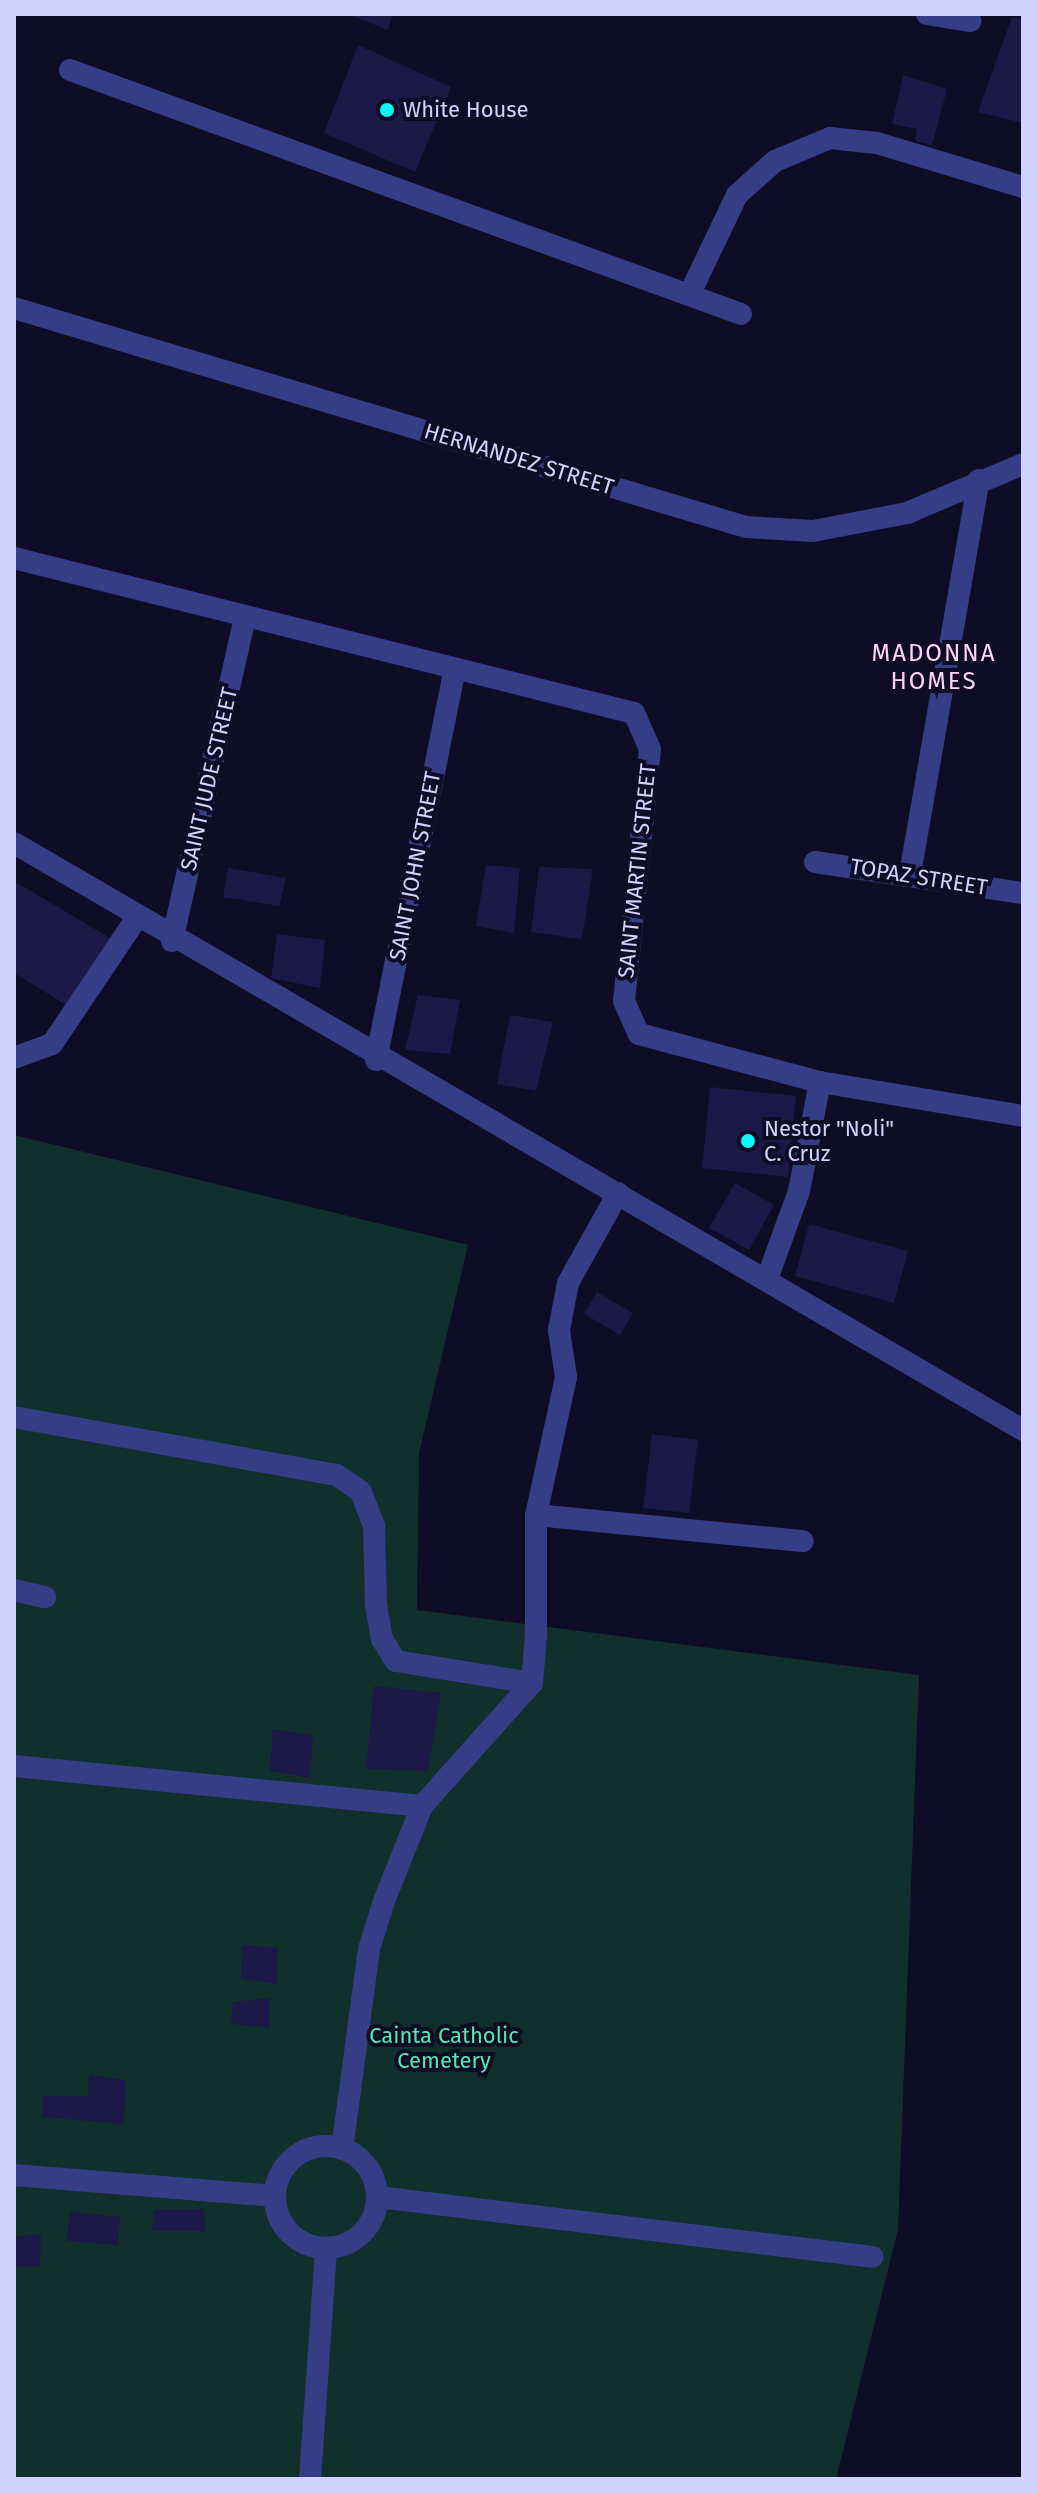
<!DOCTYPE html>
<html>
<head>
<meta charset="utf-8">
<style>
  body { margin:0 }
  #map { position:relative; width:1037px; height:2493px; overflow:hidden; background:#0e0d25; font-family:"Fira Sans",sans-serif }
  div>[style] { position:absolute }
  .green>* { inset:0; background:#10302b }
  .building>* { inset:0; background:#1c1847 }
  .service>* { height:22px; margin:-11px; padding:0 11px; transform-origin:11px; border-radius:11px; background:#363d87 }
  .service>.ring { margin:-11px; padding:0; box-sizing:content-box; background:none; border:22px solid #363d87; border-radius:50% }
  .minor>* { height:22px; margin:-11px; padding:0 11px; transform-origin:11px; border-radius:11px; background:#363d87 }
  .dots>* { width:22px; height:22px; translate:-50% -50%; box-sizing:border-box; border:4px solid #0e0d25; border-radius:50% }
  span { translate:-50% -50%; white-space:nowrap; text-align:center; line-height:1.15; -webkit-text-stroke:8px #0e0d25; paint-order:stroke }
  .poi-label { font-size:22px; color:#d2d2ff }
  .left { translate:0 -50%; text-align:left }
  .street-label { font-size:22px; color:#d2d2ff }
  .park-label { font-size:22px; color:#57e6b0 }
  .neighbourhood-label { font-size:24px; color:#ffd4f5; letter-spacing:2px }
  .frame { position:absolute; inset:0; border:16px solid #d2d2ff; pointer-events:none }
</style>
</head>
<body>
<div id="map">
  <div class="green">
    <div style="clip-path:polygon(14px 1135px,468px 1245px,419px 1453px,417px 1610px,919px 1675px,898px 2229px,836px 2479px,14px 2479px)"></div>
  </div>
  <div class="building">
    <div style="clip-path:polygon(347px 14px,393px 14px,388px 30px)"></div>
    <div style="clip-path:polygon(1012px 17px,1023px 19px,1023px 123px,978px 112px)"></div>
    <div style="clip-path:polygon(358px 45px,451px 87px,415px 172px,324px 133px)"></div>
    <div style="clip-path:polygon(903px 75px,947px 89px,932px 145px,915px 141px,917px 129px,892px 124px)"></div>
    <div style="clip-path:polygon(486px 865px,520px 868px,514px 933px,476px 926px)"></div>
    <div style="clip-path:polygon(539px 867px,593px 869px,582px 939px,531px 932px)"></div>
    <div style="clip-path:polygon(228px 868px,286px 878px,279px 906px,223px 897px)"></div>
    <div style="clip-path:polygon(14px 881px,110px 938px,68px 1006px,14px 973px)"></div>
    <div style="clip-path:polygon(277px 934px,325px 940px,320px 988px,271px 978px)"></div>
    <div style="clip-path:polygon(418px 995px,460px 1000px,450px 1054px,405px 1050px)"></div>
    <div style="clip-path:polygon(510px 1015px,553px 1022px,536px 1091px,497px 1084px)"></div>
    <div style="clip-path:polygon(710px 1087px,796px 1096px,788px 1177px,702px 1168px)"></div>
    <div style="clip-path:polygon(735px 1183px,774px 1205px,749px 1250px,709px 1228px)"></div>
    <div style="clip-path:polygon(809px 1224px,908px 1251px,894px 1303px,795px 1276px)"></div>
    <div style="clip-path:polygon(597px 1292px,633px 1313px,620px 1335px,584px 1314px)"></div>
    <div style="clip-path:polygon(652px 1434px,698px 1440px,689px 1513px,643px 1508px)"></div>
    <div style="clip-path:polygon(374px 1686px,441px 1693px,428px 1771px,366px 1769px)"></div>
    <div style="clip-path:polygon(273px 1729px,313px 1735px,310px 1778px,270px 1771px)"></div>
    <div style="clip-path:polygon(242px 1945px,278px 1948px,278px 1984px,241px 1979px)"></div>
    <div style="clip-path:polygon(270px 1998px,270px 2028px,231px 2024px,233px 2002px)"></div>
    <div style="clip-path:polygon(89px 2075px,126px 2080px,124px 2124px,42px 2117px,42px 2096px,88px 2096px)"></div>
    <div style="clip-path:polygon(154px 2209px,204px 2209px,205px 2231px,152px 2231px)"></div>
    <div style="clip-path:polygon(70px 2212px,120px 2217px,118px 2245px,67px 2241px)"></div>
    <div style="clip-path:polygon(41px 2234px,40px 2267px,14px 2267px,14px 2237px)"></div>
  </div>
  <div class="service">
    <div style="left:927px;top:14px;width:44px;rotate:9.2deg"></div>
    <div style="left:14px;top:1417px;width:328px;rotate:10.2deg"></div>
    <div style="left:337px;top:1475px;width:29px;rotate:35deg"></div>
    <div style="left:361px;top:1492px;width:36px;rotate:69deg"></div>
    <div style="left:374px;top:1526px;width:79px;rotate:88.5deg"></div>
    <div style="left:376px;top:1605px;width:35px;rotate:80deg"></div>
    <div style="left:382px;top:1639px;width:26px;rotate:58deg"></div>
    <div style="left:396px;top:1661px;width:138px;rotate:9.2deg"></div>
    <div style="left:14px;top:1590px;width:32px;rotate:13deg"></div>
    <div style="left:14px;top:1766px;width:410px;rotate:5.6deg"></div>
    <div class="ring" style="left:275px;top:2146px;width:80px;height:80px"></div>
    <div style="left:342px;top:2149px;width:202px;rotate:-82.3deg"></div>
    <div style="left:369px;top:1949px;width:50px;rotate:-72.6deg"></div>
    <div style="left:384px;top:1901px;width:102px;rotate:-68.2deg"></div>
    <div style="left:422px;top:1806px;width:165px;rotate:-48.2deg"></div>
    <div style="left:532px;top:1683px;width:48px;rotate:-85.2deg"></div>
    <div style="left:14px;top:2175px;width:262px;rotate:4.6deg"></div>
    <div style="left:378px;top:2197px;width:498px;rotate:6.9deg"></div>
    <div style="left:310px;top:2479px;width:232px;rotate:-86deg"></div>
  </div>
  <div class="minor">
    <div style="left:70px;top:70px;width:714px;rotate:19.98deg"></div>
    <div style="left:691px;top:291px;width:106px;rotate:-64.4deg"></div>
    <div style="left:737px;top:195px;width:51px;rotate:-41.8deg"></div>
    <div style="left:775px;top:161px;width:60px;rotate:-22.7deg"></div>
    <div style="left:830px;top:138px;width:47px;rotate:6.1deg"></div>
    <div style="left:877px;top:143px;width:152px;rotate:16.8deg"></div>
    <div style="left:14px;top:308px;width:764px;rotate:16.66deg"></div>
    <div style="left:746px;top:527px;width:67px;rotate:3.4deg"></div>
    <div style="left:813px;top:531px;width:96px;rotate:-10.8deg"></div>
    <div style="left:907px;top:513px;width:126px;rotate:-22.9deg"></div>
    <div style="left:14px;top:558px;width:639px;rotate:14.04deg"></div>
    <div style="left:634px;top:713px;width:39px;rotate:66deg"></div>
    <div style="left:650px;top:749px;width:253px;rotate:95.9deg"></div>
    <div style="left:624px;top:1001px;width:36px;rotate:66deg"></div>
    <div style="left:639px;top:1034px;width:187px;rotate:14.9deg"></div>
    <div style="left:820px;top:1082px;width:206px;rotate:9.5deg"></div>
    <div style="left:14px;top:843px;width:1167px;rotate:30.19deg"></div>
    <div style="left:815px;top:862px;width:210px;rotate:8.5deg"></div>
    <div style="left:910px;top:874px;width:400px;rotate:-80.1deg"></div>
    <div style="left:172px;top:941px;width:332px;rotate:-77.3deg"></div>
    <div style="left:14px;top:1058px;width:40px;rotate:-20.2deg"></div>
    <div style="left:52px;top:1044px;width:151px;rotate:-56.1deg"></div>
    <div style="left:376px;top:1060px;width:396px;rotate:-78.6deg"></div>
    <div style="left:767px;top:1279px;width:94px;rotate:-70deg"></div>
    <div style="left:799px;top:1191px;width:111px;rotate:-79.1deg"></div>
    <div style="left:536px;top:1515px;width:268px;rotate:5.6deg"></div>
    <div style="left:536px;top:1635px;width:120px;rotate:-90deg"></div>
    <div style="left:536px;top:1515px;width:141px;rotate:-77.7deg"></div>
    <div style="left:566px;top:1377px;width:48px;rotate:-98.5deg"></div>
    <div style="left:559px;top:1330px;width:48px;rotate:-79.2deg"></div>
    <div style="left:568px;top:1283px;width:103px;rotate:-60.9deg"></div>
  </div>
  <div class="dots">
    <div style="left:387px;top:110px;background:#00fdf7"></div>
    <div style="left:748px;top:1141px;background:#00fdf7"></div>
  </div>
  <div class="poi-label">
    <span class="left" style="left:403px;top:110px">White House</span>
    <span class="left" style="left:764px;top:1141px">Nestor "Noli"<br>C. Cruz</span>
  </div>
  <div class="street-label">
    <span style="left:519px;top:459px;rotate:17deg">HERNANDEZ STREET</span>
    <span style="left:209px;top:779px;rotate:-77deg">SAINT JUDE STREET</span>
    <span style="left:415px;top:866px;rotate:-79deg">SAINT JOHN STREET</span>
    <span style="left:637px;top:871px;rotate:-84deg">SAINT MARTIN STREET</span>
    <span style="left:919px;top:877px;rotate:9deg">TOPAZ STREET</span>
  </div>
  <div class="park-label">
    <span style="left:444px;top:2048px">Cainta Catholic<br>Cemetery</span>
  </div>
  <div class="neighbourhood-label">
    <span style="left:934px;top:668px">MADONNA<br>HOMES</span>
  </div>
  <div class="frame"></div>
</div>
</body>
</html>
